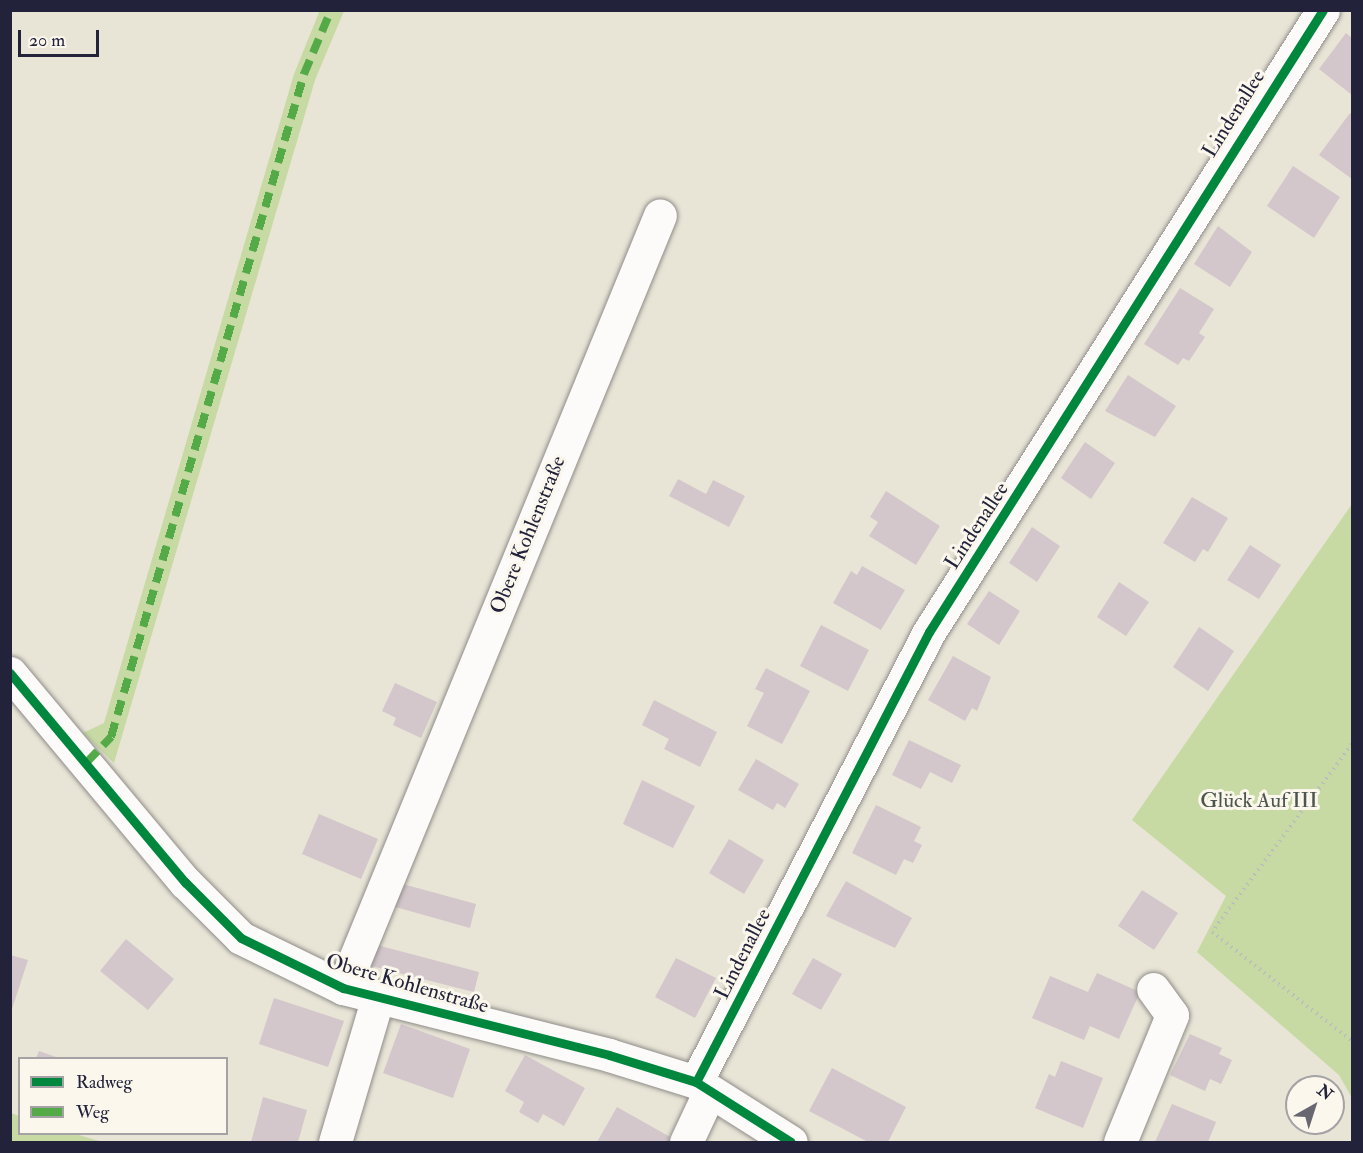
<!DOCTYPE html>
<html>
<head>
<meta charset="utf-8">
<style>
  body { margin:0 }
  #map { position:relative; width:1363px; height:1153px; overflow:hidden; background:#e8e4d6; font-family:"IM FELL Double Pica",serif }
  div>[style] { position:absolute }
  .green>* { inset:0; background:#c7daa3 }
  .building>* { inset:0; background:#d3c7cb }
  .path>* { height:4px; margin-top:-2px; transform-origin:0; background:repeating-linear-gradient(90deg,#bdbcbc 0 1.5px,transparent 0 6px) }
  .roads { filter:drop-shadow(0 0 2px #8f8d8a) drop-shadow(0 0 2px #8f8d8a) }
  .minor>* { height:33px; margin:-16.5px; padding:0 16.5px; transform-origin:16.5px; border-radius:16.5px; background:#fcfbf9 }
  .quiet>* { height:8px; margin-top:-4px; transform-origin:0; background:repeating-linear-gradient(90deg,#53aa46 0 15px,transparent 0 23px) }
  .cycleway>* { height:9px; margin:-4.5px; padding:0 4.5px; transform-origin:4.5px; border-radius:4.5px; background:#00873e }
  span { translate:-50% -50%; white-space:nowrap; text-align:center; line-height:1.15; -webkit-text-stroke:6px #fbf7ec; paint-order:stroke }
  .street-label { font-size:21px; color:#22223b }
  .park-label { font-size:21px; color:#4b574e }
  .frame { position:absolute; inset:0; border:12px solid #22223b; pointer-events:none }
  .legend { position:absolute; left:18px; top:1057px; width:210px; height:78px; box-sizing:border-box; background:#fbf7ec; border:2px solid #a4a2a5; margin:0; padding:8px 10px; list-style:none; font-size:18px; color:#22223b }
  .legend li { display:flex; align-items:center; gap:12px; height:30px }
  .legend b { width:30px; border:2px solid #a4a2a5 }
  .north { position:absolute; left:1285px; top:1075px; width:60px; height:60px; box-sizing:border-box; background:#fbf7ec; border:2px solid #a4a2a5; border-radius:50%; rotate:39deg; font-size:16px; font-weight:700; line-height:24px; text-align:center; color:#22223b }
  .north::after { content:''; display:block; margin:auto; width:21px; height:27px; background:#676671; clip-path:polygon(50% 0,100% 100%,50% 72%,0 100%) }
  .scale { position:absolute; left:18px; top:30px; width:81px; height:27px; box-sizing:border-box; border:3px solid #22223b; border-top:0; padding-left:8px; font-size:18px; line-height:21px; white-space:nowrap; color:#22223b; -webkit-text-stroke:4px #fbf7ec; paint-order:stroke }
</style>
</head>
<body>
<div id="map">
  <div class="green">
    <div style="clip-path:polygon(320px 10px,344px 11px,315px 80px,114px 763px,83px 733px,104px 723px,294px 74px)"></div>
    <div style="clip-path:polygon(1352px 504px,1352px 1098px,1339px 1075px,1197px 952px,1226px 896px,1132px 820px)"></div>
    <div style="clip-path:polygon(11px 1113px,19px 1116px,20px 1134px,75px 1134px,103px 1142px,11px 1142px)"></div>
  </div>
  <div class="building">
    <div style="clip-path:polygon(1346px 33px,1352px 38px,1352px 95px,1319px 69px)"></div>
    <div style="clip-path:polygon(1350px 113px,1352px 115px,1352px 179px,1319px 155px)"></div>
    <div style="clip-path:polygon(1293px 166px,1340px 197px,1314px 238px,1267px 206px)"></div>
    <div style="clip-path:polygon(1218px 226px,1252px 252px,1230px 287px,1194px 264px)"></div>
    <div style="clip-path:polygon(1180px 288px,1214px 309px,1199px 333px,1205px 337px,1189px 361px,1183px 358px,1178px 365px,1144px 344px)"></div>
    <div style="clip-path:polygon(1128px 375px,1176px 406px,1155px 437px,1105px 411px)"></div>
    <div style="clip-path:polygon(1085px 442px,1115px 463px,1091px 499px,1061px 478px)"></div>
    <div style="clip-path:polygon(678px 479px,706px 494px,713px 480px,745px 496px,729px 527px,669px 496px)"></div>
    <div style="clip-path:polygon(886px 491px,940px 526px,916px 565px,869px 536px,878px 522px,870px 517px)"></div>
    <div style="clip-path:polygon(1192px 497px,1228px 518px,1208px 552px,1203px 549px,1195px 562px,1163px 543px)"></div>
    <div style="clip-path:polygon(1032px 527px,1060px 546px,1037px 582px,1009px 563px)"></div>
    <div style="clip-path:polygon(1250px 545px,1281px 565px,1259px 599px,1227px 580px)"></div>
    <div style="clip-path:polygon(862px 566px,905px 590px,881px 630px,833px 603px,851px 571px,857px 575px)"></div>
    <div style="clip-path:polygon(1119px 582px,1149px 602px,1126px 636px,1097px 617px)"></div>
    <div style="clip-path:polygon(989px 591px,1020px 611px,999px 645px,967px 624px)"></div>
    <div style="clip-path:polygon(821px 625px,869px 650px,848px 691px,800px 666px)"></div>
    <div style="clip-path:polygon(1199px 627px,1234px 651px,1208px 691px,1173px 667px)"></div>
    <div style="clip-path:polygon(953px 656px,991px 677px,977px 711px,972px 708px,965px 721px,928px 700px)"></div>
    <div style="clip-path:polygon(766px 668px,810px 691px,782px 744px,747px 726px,764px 693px,755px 689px)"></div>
    <div style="clip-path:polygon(395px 683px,437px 702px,421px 738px,393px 725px,396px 718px,382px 711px)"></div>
    <div style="clip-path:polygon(654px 700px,717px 732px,700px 767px,664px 749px,669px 739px,642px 725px)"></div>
    <div style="clip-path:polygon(909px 740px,961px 765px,952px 783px,930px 772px,921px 789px,892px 775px)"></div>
    <div style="clip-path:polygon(756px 759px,799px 784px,785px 808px,777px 803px,773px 810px,738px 790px)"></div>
    <div style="clip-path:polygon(642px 780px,695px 806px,673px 848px,623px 824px)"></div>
    <div style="clip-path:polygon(876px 805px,921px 827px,914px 841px,922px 845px,913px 863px,904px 859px,896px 875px,852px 853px)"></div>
    <div style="clip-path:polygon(319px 814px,378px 839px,361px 879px,302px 854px)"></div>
    <div style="clip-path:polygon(729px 839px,764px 860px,744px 894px,709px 873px)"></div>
    <div style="clip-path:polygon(846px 881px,912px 918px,895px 948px,826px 916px)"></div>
    <div style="clip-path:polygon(399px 883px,476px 904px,470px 928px,392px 906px)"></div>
    <div style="clip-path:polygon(1142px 890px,1178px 913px,1154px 950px,1118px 926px)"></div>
    <div style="clip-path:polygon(126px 939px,174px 979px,148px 1010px,100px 971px)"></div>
    <div style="clip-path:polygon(377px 945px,479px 972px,474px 992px,371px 966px)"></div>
    <div style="clip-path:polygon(10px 955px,28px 960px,11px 1012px,10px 1012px)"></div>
    <div style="clip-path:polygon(676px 958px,716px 978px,695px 1018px,655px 997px)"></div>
    <div style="clip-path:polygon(813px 958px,842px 974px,821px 1010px,792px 994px)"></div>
    <div style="clip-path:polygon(1097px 973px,1140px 992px,1119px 1039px,1090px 1026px,1084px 1040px,1032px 1018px,1050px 976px,1088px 992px)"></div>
    <div style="clip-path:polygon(274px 998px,344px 1021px,328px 1067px,259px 1044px)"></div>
    <div style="clip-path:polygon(401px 1024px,470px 1049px,453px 1098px,383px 1073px)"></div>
    <div style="clip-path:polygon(1190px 1034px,1222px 1048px,1219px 1054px,1232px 1060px,1221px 1084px,1210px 1079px,1205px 1091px,1170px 1075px)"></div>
    <div style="clip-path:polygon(39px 1051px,59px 1058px,36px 1058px)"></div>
    <div style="clip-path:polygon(525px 1055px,585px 1088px,564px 1126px,543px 1114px,538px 1123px,519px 1112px,524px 1102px,505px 1091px)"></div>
    <div style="clip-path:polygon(1061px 1061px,1103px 1078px,1083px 1128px,1035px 1108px,1049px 1074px,1055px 1077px)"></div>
    <div style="clip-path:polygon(832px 1068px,906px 1107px,888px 1142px,868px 1142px,809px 1111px)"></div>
    <div style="clip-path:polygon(263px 1097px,307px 1110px,298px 1142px,251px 1142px)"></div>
    <div style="clip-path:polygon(1172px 1104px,1216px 1122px,1208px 1142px,1155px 1142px)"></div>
    <div style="clip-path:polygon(617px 1107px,672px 1138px,670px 1142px,597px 1142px)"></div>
  </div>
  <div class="path">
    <div style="left:1352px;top:744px;width:234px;rotate:126.7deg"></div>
    <div style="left:1212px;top:932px;width:177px;rotate:37.9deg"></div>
  </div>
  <div class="roads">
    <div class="minor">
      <div style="left:10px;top:673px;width:273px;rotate:50.1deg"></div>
      <div style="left:185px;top:882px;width:79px;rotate:45deg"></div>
      <div style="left:241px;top:938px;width:114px;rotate:26.1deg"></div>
      <div style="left:343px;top:988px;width:274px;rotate:14.1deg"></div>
      <div style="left:609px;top:1055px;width:91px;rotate:17.2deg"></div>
      <div style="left:696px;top:1082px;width:112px;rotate:32.3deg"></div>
      <div style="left:343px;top:988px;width:835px;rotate:-67.7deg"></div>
      <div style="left:696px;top:1082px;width:507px;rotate:-62.63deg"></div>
      <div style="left:929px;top:632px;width:736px;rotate:-57.65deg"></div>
      <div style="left:335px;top:1142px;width:151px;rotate:-73.5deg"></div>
      <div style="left:686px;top:1142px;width:54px;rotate:-64.9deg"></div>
      <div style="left:1120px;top:1142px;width:137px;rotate:-67.7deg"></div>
      <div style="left:1172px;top:1015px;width:32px;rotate:-126deg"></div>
    </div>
  </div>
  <div class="quiet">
    <div style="left:87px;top:762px;width:35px;rotate:-46deg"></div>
    <div style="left:111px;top:737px;width:691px;rotate:-73.77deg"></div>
    <div style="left:304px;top:74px;width:69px;rotate:-67.1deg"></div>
  </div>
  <div class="cycleway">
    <div style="left:10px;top:673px;width:273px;rotate:50.1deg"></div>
    <div style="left:185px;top:882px;width:79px;rotate:45deg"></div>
    <div style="left:241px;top:938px;width:114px;rotate:26.1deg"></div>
    <div style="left:343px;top:988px;width:274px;rotate:14.1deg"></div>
    <div style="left:609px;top:1055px;width:91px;rotate:17.2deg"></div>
    <div style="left:696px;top:1082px;width:112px;rotate:32.3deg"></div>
    <div style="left:696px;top:1082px;width:507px;rotate:-62.63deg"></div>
    <div style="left:929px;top:632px;width:736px;rotate:-57.65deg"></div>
  </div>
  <div class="street-label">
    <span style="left:1234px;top:114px;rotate:-58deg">Lindenallee</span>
    <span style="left:977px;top:526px;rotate:-57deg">Lindenallee</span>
    <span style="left:528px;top:535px;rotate:-68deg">Obere Kohlenstraße</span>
    <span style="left:743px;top:954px;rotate:-63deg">Lindenallee</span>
    <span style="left:407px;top:984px;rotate:16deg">Obere Kohlenstraße</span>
  </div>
  <div class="park-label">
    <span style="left:1259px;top:801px">Glück Auf III</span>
  </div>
  <div class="frame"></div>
  <ul class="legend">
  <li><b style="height:8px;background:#00873e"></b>Radweg</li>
  <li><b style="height:8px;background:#53aa46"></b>Weg</li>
  </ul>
  <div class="north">N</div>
  <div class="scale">20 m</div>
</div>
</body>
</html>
